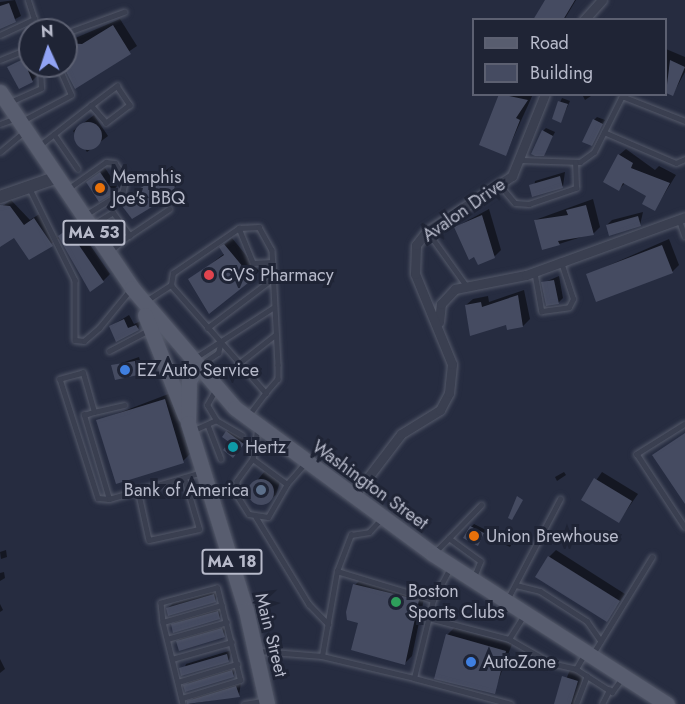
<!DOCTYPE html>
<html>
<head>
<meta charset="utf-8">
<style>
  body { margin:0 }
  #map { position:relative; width:685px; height:704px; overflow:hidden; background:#262c40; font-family:Jost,sans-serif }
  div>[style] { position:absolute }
  .shadow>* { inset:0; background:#0007 }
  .building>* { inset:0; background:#454b61 }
  .round { border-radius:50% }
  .roads { filter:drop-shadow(0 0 2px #555a6a) drop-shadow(0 0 2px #555a6a) }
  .service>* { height:4.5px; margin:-2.25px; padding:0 2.25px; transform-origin:2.25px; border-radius:2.25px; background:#3a3f50 }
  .minor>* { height:9px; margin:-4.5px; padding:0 4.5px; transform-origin:4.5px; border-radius:4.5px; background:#3a3f50 }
  .tertiary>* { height:12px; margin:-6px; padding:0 6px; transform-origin:6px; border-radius:6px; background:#3a3f50 }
  .primary>* { height:15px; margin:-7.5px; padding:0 7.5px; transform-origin:7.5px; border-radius:7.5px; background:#585d6f }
  .dots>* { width:16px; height:16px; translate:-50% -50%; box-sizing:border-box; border:3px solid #1f2435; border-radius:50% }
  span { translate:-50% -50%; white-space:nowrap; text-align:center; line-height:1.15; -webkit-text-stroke:6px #1f2435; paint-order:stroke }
  .shield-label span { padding:2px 4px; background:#1f2435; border:2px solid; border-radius:4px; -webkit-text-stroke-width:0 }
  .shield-label { font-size:16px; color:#b7baca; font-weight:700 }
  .poi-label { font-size:18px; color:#b7baca }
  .left { translate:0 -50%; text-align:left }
  .right { translate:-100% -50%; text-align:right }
  .street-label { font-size:18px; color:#b7baca }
  .legend { position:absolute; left:472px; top:18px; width:195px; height:78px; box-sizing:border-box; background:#1f2435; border:2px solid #5c6071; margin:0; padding:8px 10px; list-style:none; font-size:18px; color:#b7baca }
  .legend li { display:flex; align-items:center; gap:12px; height:30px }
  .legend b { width:30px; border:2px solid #5c6071 }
  .north { position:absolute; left:18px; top:18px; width:60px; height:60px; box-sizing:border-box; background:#1f2435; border:2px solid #5c6071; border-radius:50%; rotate:357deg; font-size:16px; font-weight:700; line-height:24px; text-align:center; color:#b7baca }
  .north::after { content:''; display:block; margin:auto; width:21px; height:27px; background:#91a3f5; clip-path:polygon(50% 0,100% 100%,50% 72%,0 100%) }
</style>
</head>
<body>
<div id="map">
  <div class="shadow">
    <div style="clip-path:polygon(15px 0,21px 16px,0 27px,0 2px)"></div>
    <div style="clip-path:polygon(547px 0,576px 0,564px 20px,535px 20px)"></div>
    <div style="clip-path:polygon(120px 19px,137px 46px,76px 87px,62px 66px,66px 42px)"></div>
    <div style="clip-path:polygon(666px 49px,685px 57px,685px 72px,673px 94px,666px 91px)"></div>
    <div style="clip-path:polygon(28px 55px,37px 76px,32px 81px,9px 68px)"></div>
    <div style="clip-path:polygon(501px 94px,533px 94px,506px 154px)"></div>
    <div style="clip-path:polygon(582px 94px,594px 94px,585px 100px)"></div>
    <div style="clip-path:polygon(562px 98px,570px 101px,561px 121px,553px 118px)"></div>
    <div style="clip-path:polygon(94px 115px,108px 136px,87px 152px,73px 131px)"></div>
    <div style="clip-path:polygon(597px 117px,605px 120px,591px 144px,594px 120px)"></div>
    <div style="clip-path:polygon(546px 128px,555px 132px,543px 155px,543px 131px)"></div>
    <div style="clip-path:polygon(626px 149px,655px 170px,659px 166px,676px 175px,655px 209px,648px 195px,625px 183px,619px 189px,619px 155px)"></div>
    <div style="clip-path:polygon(172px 166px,181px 179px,169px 195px,121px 202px)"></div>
    <div style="clip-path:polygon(105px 168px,117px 186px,113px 191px,88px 182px)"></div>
    <div style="clip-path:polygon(565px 172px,563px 186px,533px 195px,535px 181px)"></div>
    <div style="clip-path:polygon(593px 199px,600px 227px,594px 233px,559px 244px,535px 220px)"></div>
    <div style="clip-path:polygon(11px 200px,30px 220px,41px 213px,58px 238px,75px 223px,110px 274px,103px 281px,61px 237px,30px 258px,14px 235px,0 246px,0 208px)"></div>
    <div style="clip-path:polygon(489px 209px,501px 250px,495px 256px,456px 227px)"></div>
    <div style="clip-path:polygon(643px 212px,640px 225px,607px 225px,612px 220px)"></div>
    <div style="clip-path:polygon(232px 238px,259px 271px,252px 278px,190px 280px,225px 253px,220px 248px)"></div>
    <div style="clip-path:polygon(669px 239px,679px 265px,672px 272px,587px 275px)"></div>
    <div style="clip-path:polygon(559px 276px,563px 298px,558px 303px,543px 283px)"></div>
    <div style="clip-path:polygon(524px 290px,530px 319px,523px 326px,466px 305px,473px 299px,488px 296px,489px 302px)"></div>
    <div style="clip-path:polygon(129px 315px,134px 324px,141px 321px,138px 329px,111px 326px)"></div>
    <div style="clip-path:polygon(139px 357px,142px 368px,137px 373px,113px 366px)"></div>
    <div style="clip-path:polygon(171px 393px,190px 454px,183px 461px,98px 421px)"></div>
    <div style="clip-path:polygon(230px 429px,246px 440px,236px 453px,227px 432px)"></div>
    <div style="clip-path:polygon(265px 471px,280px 482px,276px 495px,261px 505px,246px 494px)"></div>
    <div style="clip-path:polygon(564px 472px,566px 475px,557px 481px,555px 477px)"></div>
    <div style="clip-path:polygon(602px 472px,638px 494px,619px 521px,583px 499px)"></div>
    <div style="clip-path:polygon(474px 524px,486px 530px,478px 544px,471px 527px)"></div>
    <div style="clip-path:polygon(514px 531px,518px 533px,510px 547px,506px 545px)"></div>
    <div style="clip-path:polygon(6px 550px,7px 557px,1px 559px,0 552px)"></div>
    <div style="clip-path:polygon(556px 550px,625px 594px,607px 620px,549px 557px)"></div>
    <div style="clip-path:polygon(4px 572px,5px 578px,0 581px,0 573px)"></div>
    <div style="clip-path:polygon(362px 578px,425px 594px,412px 656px,405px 663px,360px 621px,355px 585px)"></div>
    <div style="clip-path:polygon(219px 590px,215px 601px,168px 608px,173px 603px)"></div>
    <div style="clip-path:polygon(0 604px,3px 610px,0 612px)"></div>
    <div style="clip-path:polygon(223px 607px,219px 618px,172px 625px,177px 620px)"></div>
    <div style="clip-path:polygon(227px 624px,224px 636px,177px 642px,182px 637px)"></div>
    <div style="clip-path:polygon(454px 628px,512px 644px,494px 692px,447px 635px)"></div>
    <div style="clip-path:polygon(232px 650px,229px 660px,182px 675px,186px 664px)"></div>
    <div style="clip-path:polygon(0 659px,5px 669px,0 673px)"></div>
    <div style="clip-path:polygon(237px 666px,233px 676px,185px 686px,190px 681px)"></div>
    <div style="clip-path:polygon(570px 670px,584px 674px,575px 704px,556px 704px)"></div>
    <div style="clip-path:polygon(241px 682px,239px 696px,189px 704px,194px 697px)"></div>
  </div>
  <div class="building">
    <div style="clip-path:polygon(545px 0,575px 0,563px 20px,533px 20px)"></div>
    <div style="clip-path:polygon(9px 3px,16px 22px,0 29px,0 6px)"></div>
    <div style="clip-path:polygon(113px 25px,131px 54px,75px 89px,63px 66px,66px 43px,82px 44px)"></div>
    <div style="clip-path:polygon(23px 59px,33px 82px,19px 89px,7px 67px)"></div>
    <div style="clip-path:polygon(670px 60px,685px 67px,673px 96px,666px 93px)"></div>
    <div style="clip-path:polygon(499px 94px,528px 100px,516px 118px,520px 120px,506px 156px,479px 145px)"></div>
    <div style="clip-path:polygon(558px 101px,568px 104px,561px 123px,552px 119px)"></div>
    <div style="clip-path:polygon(593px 119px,603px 124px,592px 146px,582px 142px)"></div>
    <div class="round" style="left:74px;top:122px;width:28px;height:28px"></div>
    <div style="clip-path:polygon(542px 130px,553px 136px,544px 156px,535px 156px,531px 154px)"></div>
    <div style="clip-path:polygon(618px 154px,633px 163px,631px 168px,670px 183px,655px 211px,642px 204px,646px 196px,623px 183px,619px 191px,603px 182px)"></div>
    <div style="clip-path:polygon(100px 172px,114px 193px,99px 202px,86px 182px)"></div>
    <div style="clip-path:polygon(165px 172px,175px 187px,170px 196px,132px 219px,119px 202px)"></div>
    <div style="clip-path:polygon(560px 176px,563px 188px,532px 197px,529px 185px)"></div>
    <div style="clip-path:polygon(0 205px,10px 206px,24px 225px,34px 218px,53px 246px,29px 260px,14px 238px,0 247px)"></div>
    <div style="clip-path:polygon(586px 205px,594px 235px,558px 241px,560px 245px,542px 250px,534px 220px,568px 215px,566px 210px)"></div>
    <div style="clip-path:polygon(482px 215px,495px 258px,478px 265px,474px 257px,469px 260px,454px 227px)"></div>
    <div style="clip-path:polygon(638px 216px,641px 226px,609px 236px,606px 225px)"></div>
    <div style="clip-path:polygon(68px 229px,104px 282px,90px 292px,58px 236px)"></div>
    <div style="clip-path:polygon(224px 244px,253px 279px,209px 314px,188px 279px,224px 255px,219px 247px)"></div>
    <div style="clip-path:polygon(662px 245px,673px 273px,596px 302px,586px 274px)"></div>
    <div style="clip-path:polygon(554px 280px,559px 304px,546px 306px,541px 282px)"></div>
    <div style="clip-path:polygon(518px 295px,523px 327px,507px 330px,506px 325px,470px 336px,465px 305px,481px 302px,482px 307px)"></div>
    <div style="clip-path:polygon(124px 319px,128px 328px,136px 325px,139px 330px,116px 342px,109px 326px)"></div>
    <div style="clip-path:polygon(135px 361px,138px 375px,115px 380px,111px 365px)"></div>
    <div style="clip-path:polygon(165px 399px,184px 463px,116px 484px,96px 420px)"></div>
    <div style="clip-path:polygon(226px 431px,244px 444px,233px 458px,223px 450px,229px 442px,222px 437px)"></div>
    <div style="clip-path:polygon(685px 433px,685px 504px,652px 455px)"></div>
    <div style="clip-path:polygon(594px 478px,632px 501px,619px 523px,581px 500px)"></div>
    <div class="round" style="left:248px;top:479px;width:26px;height:26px"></div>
    <div style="clip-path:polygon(517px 496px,523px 500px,512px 520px,508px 518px)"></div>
    <div style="clip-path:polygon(470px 526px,484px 533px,478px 546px,463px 538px)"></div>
    <div style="clip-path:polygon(548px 556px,620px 601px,607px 622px,535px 577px)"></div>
    <div style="clip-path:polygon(353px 584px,419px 600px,405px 665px,351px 650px,358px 623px,347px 620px,346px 612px)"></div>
    <div style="clip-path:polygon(214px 594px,216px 602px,168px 616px,166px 608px)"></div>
    <div style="clip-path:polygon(218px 611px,220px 619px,173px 633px,171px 624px)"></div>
    <div style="clip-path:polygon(222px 628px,225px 637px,179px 651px,176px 641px)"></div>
    <div style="clip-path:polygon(446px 634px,506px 651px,495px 694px,434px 679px)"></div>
    <div style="clip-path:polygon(227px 654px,229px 662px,181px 676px,179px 668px)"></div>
    <div style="clip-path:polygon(232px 670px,234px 677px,185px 692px,183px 685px)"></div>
    <div style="clip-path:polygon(562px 676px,578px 681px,571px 704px,554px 704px)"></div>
    <div style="clip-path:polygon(236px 686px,240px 697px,187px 704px,187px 701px)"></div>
  </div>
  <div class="roads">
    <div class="service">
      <div style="left:66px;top:33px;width:62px;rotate:-19.9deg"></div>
      <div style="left:0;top:35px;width:38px;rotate:-25deg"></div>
      <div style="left:34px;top:19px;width:20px;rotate:-108deg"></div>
      <div style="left:0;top:60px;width:32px;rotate:-22deg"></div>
      <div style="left:10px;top:102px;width:34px;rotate:-24deg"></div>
      <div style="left:41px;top:88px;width:22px;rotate:-93deg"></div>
      <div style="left:24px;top:120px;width:53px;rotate:-28deg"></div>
      <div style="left:71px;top:95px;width:32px;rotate:-114deg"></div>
      <div style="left:0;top:124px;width:15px;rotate:-20deg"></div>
      <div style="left:604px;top:132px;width:78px;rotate:23.3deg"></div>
      <div style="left:676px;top:163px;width:10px;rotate:-24deg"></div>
      <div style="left:54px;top:134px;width:42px;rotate:55.6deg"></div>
      <div style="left:40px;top:145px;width:63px;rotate:-38deg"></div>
      <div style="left:90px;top:106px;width:34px;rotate:-37deg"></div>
      <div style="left:117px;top:86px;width:23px;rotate:56deg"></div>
      <div style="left:130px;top:105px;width:30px;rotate:143deg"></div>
      <div style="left:106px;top:123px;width:23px;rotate:-131deg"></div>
      <div style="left:0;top:152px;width:30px;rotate:-40deg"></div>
      <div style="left:522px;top:160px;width:58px;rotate:2deg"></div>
      <div style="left:580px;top:162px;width:17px;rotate:-36deg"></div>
      <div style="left:594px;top:152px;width:63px;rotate:-63.4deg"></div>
      <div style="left:622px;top:96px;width:68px;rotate:21.6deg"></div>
      <div style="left:500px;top:185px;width:23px;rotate:50deg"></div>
      <div style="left:515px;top:203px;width:14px;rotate:4deg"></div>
      <div style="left:529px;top:204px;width:50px;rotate:-18.8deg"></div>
      <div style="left:576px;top:188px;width:25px;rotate:-92deg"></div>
      <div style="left:29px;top:187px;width:104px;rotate:63.7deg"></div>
      <div style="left:75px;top:280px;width:60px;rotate:90deg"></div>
      <div style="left:75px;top:340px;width:9px;rotate:6deg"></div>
      <div style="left:84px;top:341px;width:20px;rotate:-41deg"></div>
      <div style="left:99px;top:328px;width:49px;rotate:-50.8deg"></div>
      <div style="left:69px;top:188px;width:45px;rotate:-35.1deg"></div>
      <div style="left:106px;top:162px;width:9px;rotate:6deg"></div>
      <div style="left:115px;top:163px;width:19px;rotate:55deg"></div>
      <div style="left:126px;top:179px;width:13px;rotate:103deg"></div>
      <div style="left:123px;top:192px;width:44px;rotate:148.1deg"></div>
      <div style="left:679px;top:219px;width:18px;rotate:71deg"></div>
      <div style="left:94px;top:224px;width:22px;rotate:-32deg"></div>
      <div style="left:113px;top:212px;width:29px;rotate:54deg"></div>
      <div style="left:130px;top:235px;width:26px;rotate:140deg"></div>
      <div style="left:239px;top:228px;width:38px;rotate:68deg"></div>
      <div style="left:253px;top:263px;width:19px;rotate:-3deg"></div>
      <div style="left:428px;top:232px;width:65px;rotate:54.4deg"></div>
      <div style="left:130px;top:235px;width:47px;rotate:-33.7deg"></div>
      <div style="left:535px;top:273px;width:39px;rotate:80deg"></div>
      <div style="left:542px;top:311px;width:27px;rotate:-8deg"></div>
      <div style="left:569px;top:307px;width:9px;rotate:-63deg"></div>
      <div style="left:573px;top:299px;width:40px;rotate:-108deg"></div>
      <div style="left:171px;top:285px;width:144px;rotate:48.7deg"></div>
      <div style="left:266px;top:393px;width:26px;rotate:127deg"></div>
      <div style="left:146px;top:301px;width:30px;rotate:-33deg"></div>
      <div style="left:171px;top:285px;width:12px;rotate:-81deg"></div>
      <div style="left:173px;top:273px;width:80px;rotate:-34.3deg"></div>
      <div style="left:239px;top:228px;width:20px;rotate:-3deg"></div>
      <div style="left:259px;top:227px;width:26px;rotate:61deg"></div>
      <div style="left:272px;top:250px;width:115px;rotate:87deg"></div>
      <div style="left:278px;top:365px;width:14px;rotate:90deg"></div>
      <div style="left:278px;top:379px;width:18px;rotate:131deg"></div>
      <div style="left:207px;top:328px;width:81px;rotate:-37deg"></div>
      <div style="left:109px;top:351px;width:45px;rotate:-27.7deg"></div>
      <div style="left:195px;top:358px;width:94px;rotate:-32.8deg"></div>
      <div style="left:238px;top:364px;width:47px;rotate:-38.1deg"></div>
      <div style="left:200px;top:365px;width:22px;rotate:-34deg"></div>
      <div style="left:218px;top:353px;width:8px;rotate:-76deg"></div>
      <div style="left:94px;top:412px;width:31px;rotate:-13deg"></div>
      <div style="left:216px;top:420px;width:30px;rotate:30deg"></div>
      <div style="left:685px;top:424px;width:57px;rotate:148deg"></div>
      <div style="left:637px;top:454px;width:87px;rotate:56.7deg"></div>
      <div style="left:208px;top:425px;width:36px;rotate:69deg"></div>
      <div style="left:258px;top:428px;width:31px;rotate:99deg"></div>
      <div style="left:253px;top:459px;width:42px;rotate:36.3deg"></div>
      <div style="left:287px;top:484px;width:29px;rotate:-49deg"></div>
      <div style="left:194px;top:430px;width:24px;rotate:-24deg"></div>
      <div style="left:216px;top:420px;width:17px;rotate:-121deg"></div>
      <div style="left:207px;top:405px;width:18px;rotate:-61deg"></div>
      <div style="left:253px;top:459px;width:27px;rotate:126deg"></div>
      <div style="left:237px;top:481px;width:14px;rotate:90deg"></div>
      <div style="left:237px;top:495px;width:22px;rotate:58deg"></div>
      <div style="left:249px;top:514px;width:19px;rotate:9deg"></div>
      <div style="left:268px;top:517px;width:38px;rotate:-60deg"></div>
      <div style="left:138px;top:490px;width:51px;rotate:77.6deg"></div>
      <div style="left:149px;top:540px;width:51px;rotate:-12.4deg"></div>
      <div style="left:199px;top:529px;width:53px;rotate:-106.4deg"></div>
      <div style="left:109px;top:499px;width:88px;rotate:-106.6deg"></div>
      <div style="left:84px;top:415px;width:10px;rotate:-17deg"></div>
      <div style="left:94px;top:412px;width:41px;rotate:-105.8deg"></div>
      <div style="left:83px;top:373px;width:24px;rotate:165deg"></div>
      <div style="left:60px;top:379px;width:125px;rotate:72.3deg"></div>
      <div style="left:98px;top:498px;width:11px;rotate:5deg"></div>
      <div style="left:109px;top:499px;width:97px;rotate:-16.2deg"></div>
      <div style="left:256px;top:517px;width:102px;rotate:58.7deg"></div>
      <div style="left:309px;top:604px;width:28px;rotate:46deg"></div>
      <div style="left:449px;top:538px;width:46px;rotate:-45.9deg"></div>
      <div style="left:434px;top:553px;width:21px;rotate:-45deg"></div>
      <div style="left:449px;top:538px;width:39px;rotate:36deg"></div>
      <div style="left:481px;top:561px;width:18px;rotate:112deg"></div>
      <div style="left:337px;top:571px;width:39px;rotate:-69deg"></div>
      <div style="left:351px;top:535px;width:18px;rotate:-9deg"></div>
      <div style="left:369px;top:532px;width:16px;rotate:-47deg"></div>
      <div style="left:516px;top:585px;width:25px;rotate:14deg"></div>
      <div style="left:540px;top:591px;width:56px;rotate:32.6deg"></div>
      <div style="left:587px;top:621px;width:24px;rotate:55deg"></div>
      <div style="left:507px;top:600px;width:114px;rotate:-62.3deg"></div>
      <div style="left:429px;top:618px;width:83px;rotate:14.7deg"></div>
      <div style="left:509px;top:639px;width:28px;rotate:-58deg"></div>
      <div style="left:163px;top:622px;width:61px;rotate:-16.1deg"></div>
      <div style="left:167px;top:639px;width:62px;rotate:-15.8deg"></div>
      <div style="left:509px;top:639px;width:48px;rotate:29.7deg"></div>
      <div style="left:551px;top:663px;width:26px;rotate:13deg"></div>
      <div style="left:576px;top:669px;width:16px;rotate:-60deg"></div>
      <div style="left:259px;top:651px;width:63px;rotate:4.5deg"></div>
      <div style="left:322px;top:656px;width:86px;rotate:-80deg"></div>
      <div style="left:337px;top:571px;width:100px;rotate:16.8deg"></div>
      <div style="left:433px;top:600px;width:36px;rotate:-62deg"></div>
      <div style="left:594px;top:652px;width:111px;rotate:-58.6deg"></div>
      <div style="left:322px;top:656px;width:95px;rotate:13.4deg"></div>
      <div style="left:414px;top:678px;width:80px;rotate:-76.3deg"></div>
      <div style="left:172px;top:659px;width:62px;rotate:-15.8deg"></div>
      <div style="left:576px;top:669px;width:43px;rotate:32.6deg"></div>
      <div style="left:612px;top:692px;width:17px;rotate:-54deg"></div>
      <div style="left:414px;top:678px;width:100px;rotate:15deg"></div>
      <div style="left:178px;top:682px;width:62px;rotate:-17deg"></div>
      <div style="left:182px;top:698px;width:61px;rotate:-17.2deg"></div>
      <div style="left:240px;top:680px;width:95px;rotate:-104deg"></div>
      <div style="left:217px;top:588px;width:58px;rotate:165deg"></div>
      <div style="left:161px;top:603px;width:19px;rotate:84deg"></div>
      <div style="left:163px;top:622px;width:84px;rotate:76.3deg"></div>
      <div style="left:244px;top:704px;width:20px;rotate:-9deg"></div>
      <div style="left:576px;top:704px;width:30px;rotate:-69deg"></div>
      <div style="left:602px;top:704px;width:16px;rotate:-63deg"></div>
    </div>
    <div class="minor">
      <div style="left:584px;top:20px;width:27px;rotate:-48deg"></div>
      <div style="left:439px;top:322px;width:18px;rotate:-84deg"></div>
      <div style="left:441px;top:304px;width:21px;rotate:-47deg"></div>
      <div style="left:455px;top:289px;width:72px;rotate:-11.2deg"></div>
      <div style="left:526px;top:275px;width:169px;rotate:-20deg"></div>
      <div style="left:353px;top:497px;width:79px;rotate:-52.7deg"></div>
      <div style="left:401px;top:434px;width:46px;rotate:-31.6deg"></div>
      <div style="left:440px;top:410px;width:19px;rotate:-62deg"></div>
      <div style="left:449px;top:393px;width:29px;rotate:-84deg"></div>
      <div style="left:452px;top:364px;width:97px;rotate:-112.3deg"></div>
      <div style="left:415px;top:274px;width:29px;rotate:-88deg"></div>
      <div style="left:416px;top:245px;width:16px;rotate:-52deg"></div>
      <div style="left:426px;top:232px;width:103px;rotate:-33.1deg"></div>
      <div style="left:512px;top:176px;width:88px;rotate:-68.1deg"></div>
    </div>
    <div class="tertiary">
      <div style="left:0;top:197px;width:58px;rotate:-19.1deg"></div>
    </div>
    <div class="primary">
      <div style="left:0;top:92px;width:236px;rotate:56deg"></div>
      <div style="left:132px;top:288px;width:158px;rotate:49.4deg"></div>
      <div style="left:235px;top:408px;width:246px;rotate:36.4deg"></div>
      <div style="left:433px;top:554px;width:278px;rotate:32.7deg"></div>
      <div style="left:145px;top:315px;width:109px;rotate:68.4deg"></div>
      <div style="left:196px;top:369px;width:13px;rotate:122deg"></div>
      <div style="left:189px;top:380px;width:43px;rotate:91.3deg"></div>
      <div style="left:188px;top:423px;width:196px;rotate:72.8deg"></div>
      <div style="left:246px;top:610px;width:96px;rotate:77.4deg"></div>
    </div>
  </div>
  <div class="dots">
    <div style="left:100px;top:188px;background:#e8710a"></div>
    <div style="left:209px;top:275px;background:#e0444e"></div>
    <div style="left:125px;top:370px;background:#3f7fe0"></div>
    <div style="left:233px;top:447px;background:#0f9aa8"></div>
    <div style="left:261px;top:490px;background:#5c6f8a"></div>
    <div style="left:474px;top:536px;background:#e8710a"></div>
    <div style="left:396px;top:602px;background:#2e9e5b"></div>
    <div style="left:471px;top:662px;background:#3f7fe0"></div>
  </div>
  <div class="shield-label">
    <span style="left:94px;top:233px">MA 53</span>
    <span style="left:232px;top:562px">MA 18</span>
  </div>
  <div class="poi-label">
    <span class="left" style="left:112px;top:188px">Memphis<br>Joe's BBQ</span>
    <span class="left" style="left:221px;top:275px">CVS Pharmacy</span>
    <span class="left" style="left:137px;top:370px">EZ Auto Service</span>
    <span class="left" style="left:245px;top:447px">Hertz</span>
    <span class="right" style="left:249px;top:490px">Bank of America</span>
    <span class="left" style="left:486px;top:536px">Union Brewhouse</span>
    <span class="left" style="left:408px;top:602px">Boston<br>Sports Clubs</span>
    <span class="left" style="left:483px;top:662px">AutoZone</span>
  </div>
  <div class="street-label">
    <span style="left:464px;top:210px;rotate:-35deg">Avalon Drive</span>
    <span style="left:370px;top:485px;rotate:36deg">Washington Street</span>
    <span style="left:271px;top:635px;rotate:76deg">Main Street</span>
  </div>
  <ul class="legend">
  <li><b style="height:8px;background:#585d6f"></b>Road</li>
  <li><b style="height:16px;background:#454b61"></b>Building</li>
  </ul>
  <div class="north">N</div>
</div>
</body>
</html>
